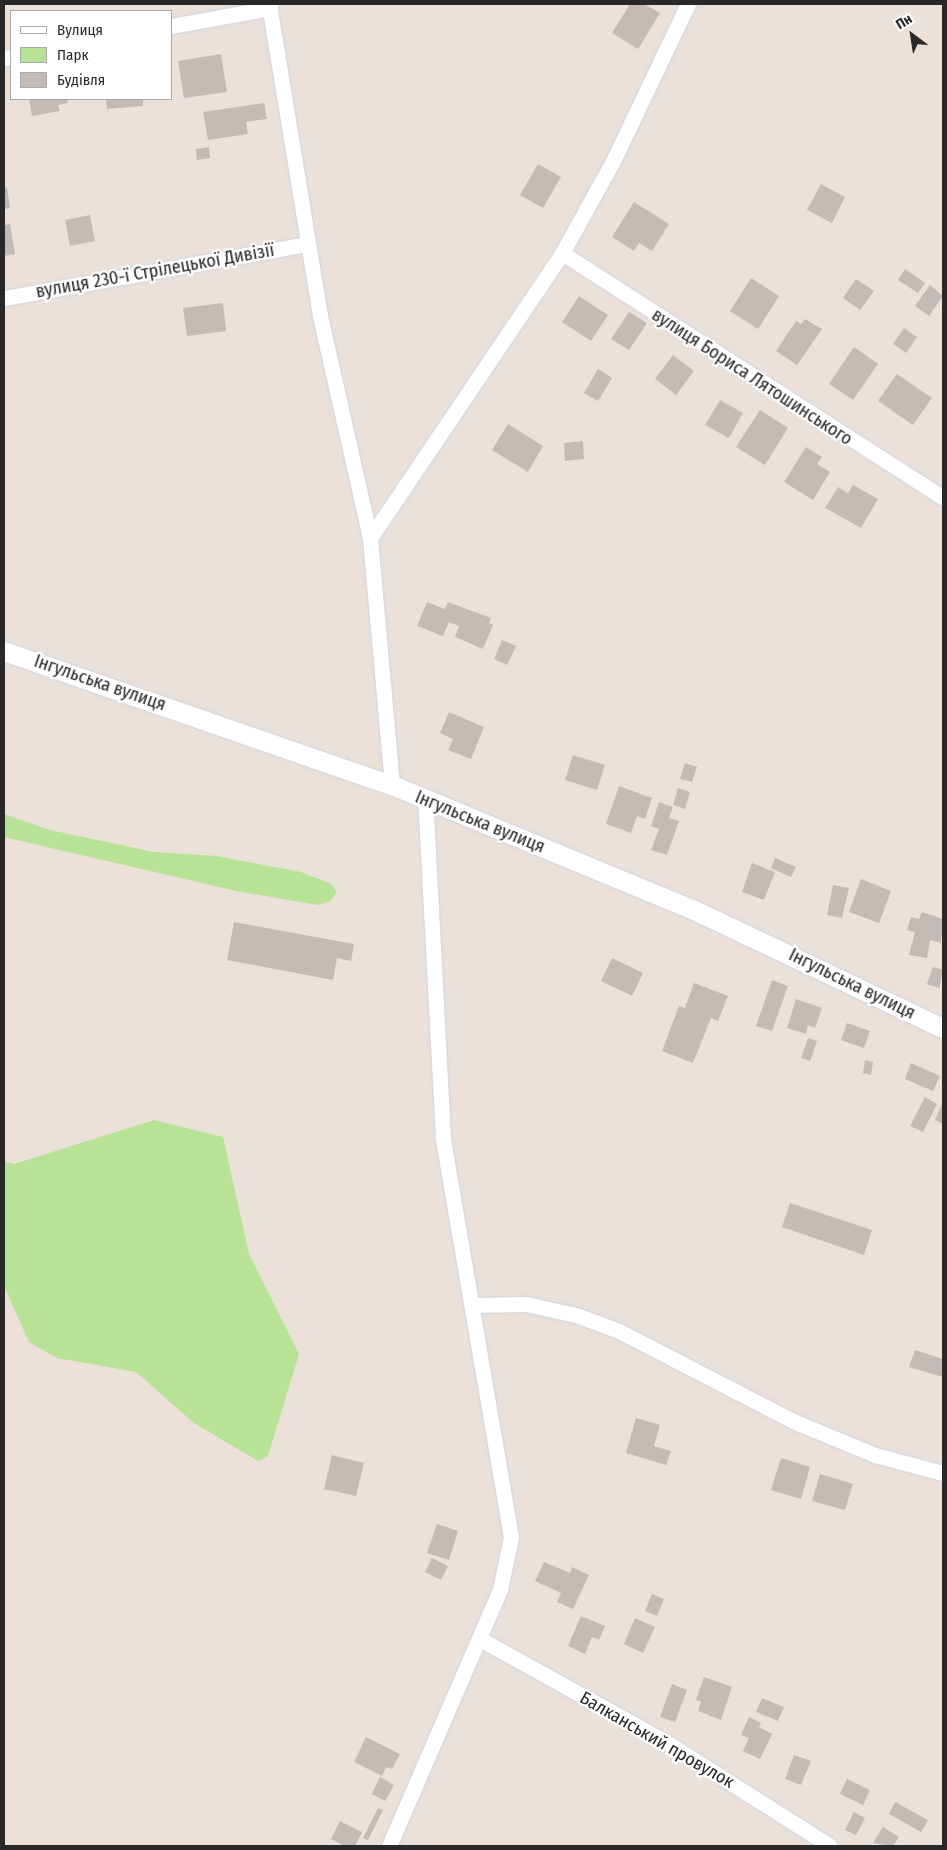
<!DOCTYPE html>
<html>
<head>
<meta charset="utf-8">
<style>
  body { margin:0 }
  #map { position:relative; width:947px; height:1850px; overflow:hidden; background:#ebe1d9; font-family:"Fira Sans Condensed",sans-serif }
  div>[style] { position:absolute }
  .green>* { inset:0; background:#b8e295 }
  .building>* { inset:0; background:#c3bbb6 }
  .roads { filter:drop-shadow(0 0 1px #cfd4e1) drop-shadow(0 0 1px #cfd4e1) }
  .minor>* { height:15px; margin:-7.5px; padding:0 7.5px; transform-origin:7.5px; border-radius:7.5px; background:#fff }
  .tertiary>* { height:19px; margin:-9.5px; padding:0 9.5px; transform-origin:9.5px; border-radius:9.5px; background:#fff }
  span { translate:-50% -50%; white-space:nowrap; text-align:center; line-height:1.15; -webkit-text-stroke:4.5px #fff; paint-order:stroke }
  .street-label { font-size:18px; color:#282828 }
  .frame { position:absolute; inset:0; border:5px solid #282828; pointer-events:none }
  .legend { position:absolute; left:10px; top:10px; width:162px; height:90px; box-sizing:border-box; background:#fff; border:1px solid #a9a9a9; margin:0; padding:6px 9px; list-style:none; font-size:15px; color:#282828 }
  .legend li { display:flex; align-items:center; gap:10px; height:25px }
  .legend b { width:25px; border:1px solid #a9a9a9 }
  .north { position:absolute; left:887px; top:10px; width:50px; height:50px; -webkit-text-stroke:4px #fff; paint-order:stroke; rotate:329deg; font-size:14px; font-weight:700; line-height:20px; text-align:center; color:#282828 }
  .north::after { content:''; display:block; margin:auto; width:18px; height:22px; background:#282828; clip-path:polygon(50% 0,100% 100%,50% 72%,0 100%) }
</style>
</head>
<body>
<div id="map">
  <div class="green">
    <div style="clip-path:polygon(4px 814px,50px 830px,154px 852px,216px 856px,301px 872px,331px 884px,337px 892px,330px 901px,318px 905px,236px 891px,4px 837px)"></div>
    <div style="clip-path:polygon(154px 1120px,223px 1137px,249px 1254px,299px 1354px,268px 1456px,258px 1461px,194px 1423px,136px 1372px,57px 1358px,29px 1342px,4px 1286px,4px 1161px,14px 1164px)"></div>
  </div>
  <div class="building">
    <div style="clip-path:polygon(630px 4px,644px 4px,660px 13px,638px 49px,612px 33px)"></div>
    <div style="clip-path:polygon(221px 54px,227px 92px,184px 98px,178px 61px)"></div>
    <div style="clip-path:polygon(29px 99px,67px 99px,68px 103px,58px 105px,60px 111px,32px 116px)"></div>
    <div style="clip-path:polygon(106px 99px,143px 99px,143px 106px,107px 109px)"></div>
    <div style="clip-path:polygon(264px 103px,267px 119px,246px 122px,248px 134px,208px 140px,203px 112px)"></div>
    <div style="clip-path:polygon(209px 147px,210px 158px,197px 160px,196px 149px)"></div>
    <div style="clip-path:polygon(538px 164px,561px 177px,543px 208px,520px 195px)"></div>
    <div style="clip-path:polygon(821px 184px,845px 197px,832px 223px,807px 210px)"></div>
    <div style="clip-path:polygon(7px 187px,10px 208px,4px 209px,4px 188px)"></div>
    <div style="clip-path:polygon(634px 202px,669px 224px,652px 251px,639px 243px,634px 251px,612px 237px)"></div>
    <div style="clip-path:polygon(90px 215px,95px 241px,70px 246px,65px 220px)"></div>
    <div style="clip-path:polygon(10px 224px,15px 254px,4px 256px,4px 225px)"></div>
    <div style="clip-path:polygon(905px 269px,925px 283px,918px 293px,898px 280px)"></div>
    <div style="clip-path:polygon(751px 278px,779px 296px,758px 329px,730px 311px)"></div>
    <div style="clip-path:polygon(856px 279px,874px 291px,860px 310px,843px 298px)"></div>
    <div style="clip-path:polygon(930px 285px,943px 296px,929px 316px,915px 306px)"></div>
    <div style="clip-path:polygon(579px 296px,608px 315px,591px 341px,562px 322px)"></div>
    <div style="clip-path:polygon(223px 303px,226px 331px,187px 336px,183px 308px)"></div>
    <div style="clip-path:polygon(629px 312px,647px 323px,629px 350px,611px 339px)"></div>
    <div style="clip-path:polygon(805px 319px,822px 329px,797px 365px,776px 351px,796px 321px,801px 324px)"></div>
    <div style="clip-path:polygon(904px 328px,917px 337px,906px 353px,893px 344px)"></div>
    <div style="clip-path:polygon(854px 347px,878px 364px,853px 400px,829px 384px)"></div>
    <div style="clip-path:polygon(673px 355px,694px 371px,676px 395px,655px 379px)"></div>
    <div style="clip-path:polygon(598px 369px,612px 378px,598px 401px,584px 393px)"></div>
    <div style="clip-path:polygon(897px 374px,932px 398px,913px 425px,878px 401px)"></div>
    <div style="clip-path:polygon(720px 400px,743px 413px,729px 438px,705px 425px)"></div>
    <div style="clip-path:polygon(760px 410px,788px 428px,765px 465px,736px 447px)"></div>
    <div style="clip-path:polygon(508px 424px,543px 446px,528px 472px,492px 450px)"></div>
    <div style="clip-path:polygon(583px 441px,584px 459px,565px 461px,564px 443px)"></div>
    <div style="clip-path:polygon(806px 447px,822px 457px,817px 464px,830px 472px,813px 500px,784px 482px)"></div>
    <div style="clip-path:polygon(853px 485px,878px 499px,861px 528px,825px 508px,838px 487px,848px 493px)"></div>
    <div style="clip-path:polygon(427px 602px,445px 609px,448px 602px,491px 618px,489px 623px,493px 625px,483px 649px,455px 637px,459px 626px,449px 622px,443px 636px,417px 626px)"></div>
    <div style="clip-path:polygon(502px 640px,516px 646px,507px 665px,494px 659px)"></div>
    <div style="clip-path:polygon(449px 712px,484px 727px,471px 759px,448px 750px,453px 739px,440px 733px)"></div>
    <div style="clip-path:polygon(573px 755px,605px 765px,597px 790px,565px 780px)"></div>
    <div style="clip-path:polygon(685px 763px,697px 767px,692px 782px,680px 779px)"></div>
    <div style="clip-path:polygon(619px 786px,652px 798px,645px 819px,637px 816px,631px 833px,606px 824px)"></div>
    <div style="clip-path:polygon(678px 788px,690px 792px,685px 809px,673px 805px)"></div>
    <div style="clip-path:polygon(659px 802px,673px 807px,669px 818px,679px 821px,667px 855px,651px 850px,659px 829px,651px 826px)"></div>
    <div style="clip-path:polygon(775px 858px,796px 867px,791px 877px,771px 868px)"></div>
    <div style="clip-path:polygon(752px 863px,775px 872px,764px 900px,742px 892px)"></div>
    <div style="clip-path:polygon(861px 879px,891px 891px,879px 923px,849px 912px)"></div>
    <div style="clip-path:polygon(833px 885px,849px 888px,842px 918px,827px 915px)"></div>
    <div style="clip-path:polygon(922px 912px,943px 919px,941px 943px,930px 940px,927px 958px,909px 955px,915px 932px,907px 930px,911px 917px,919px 919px)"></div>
    <div style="clip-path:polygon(234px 922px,354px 944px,351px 961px,337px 958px,333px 980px,227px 960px)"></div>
    <div style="clip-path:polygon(612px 958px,643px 973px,632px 996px,601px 981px)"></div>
    <div style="clip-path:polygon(933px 967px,943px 970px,939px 988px,927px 984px)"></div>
    <div style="clip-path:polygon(772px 980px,788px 986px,772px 1031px,756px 1026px)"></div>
    <div style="clip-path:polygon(694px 983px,728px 996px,718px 1021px,711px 1018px,693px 1063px,662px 1051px,679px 1006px,685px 1008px)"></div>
    <div style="clip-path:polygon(796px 999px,822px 1008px,815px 1028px,808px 1025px,806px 1034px,787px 1028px)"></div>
    <div style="clip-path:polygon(847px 1023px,870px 1031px,864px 1048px,841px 1040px)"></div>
    <div style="clip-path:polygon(808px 1038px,817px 1041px,810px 1061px,801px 1058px)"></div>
    <div style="clip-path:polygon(865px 1060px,873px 1062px,871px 1075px,863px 1073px)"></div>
    <div style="clip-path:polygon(911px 1063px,940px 1076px,933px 1091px,905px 1079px)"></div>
    <div style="clip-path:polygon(925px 1097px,937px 1104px,923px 1132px,910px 1126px)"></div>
    <div style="clip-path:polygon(943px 1102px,943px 1124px,935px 1120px)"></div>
    <div style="clip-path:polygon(790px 1203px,872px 1230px,864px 1255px,782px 1227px)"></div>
    <div style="clip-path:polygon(915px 1350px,943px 1359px,943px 1377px,909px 1367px)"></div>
    <div style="clip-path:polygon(636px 1418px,660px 1425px,654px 1446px,671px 1451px,666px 1465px,626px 1453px)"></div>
    <div style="clip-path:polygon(332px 1455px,364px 1463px,356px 1496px,324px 1489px)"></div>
    <div style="clip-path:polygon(781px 1458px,810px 1467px,801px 1499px,771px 1490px)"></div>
    <div style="clip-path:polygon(820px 1474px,853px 1484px,845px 1510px,812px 1501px)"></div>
    <div style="clip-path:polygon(437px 1524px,458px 1531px,449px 1560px,427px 1553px)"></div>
    <div style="clip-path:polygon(432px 1558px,448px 1566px,441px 1580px,425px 1572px)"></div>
    <div style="clip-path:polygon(544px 1562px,570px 1573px,572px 1567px,589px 1575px,573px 1609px,557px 1602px,561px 1593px,535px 1581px)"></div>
    <div style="clip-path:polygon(652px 1594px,664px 1599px,657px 1616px,645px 1611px)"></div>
    <div style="clip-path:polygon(581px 1616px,605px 1626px,599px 1640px,592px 1637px,585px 1654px,568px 1646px)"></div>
    <div style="clip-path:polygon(635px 1618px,655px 1627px,643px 1653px,624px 1644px)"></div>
    <div style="clip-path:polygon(704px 1677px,732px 1687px,721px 1720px,698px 1711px,701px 1702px,696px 1700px)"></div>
    <div style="clip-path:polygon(672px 1684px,687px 1690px,675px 1722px,660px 1717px)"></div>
    <div style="clip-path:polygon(762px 1698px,784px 1707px,778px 1721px,756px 1712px)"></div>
    <div style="clip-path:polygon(749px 1717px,761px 1723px,759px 1727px,772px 1734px,760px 1759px,743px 1751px,749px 1738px,741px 1735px)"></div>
    <div style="clip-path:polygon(366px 1737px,400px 1754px,392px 1769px,386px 1767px,382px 1776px,354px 1762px)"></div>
    <div style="clip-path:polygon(794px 1755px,811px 1761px,801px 1785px,785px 1779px)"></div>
    <div style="clip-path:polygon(380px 1777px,394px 1785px,385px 1801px,372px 1794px)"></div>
    <div style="clip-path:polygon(847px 1779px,870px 1790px,863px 1805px,840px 1794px)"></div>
    <div style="clip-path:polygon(895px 1802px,928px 1820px,921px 1832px,889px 1814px)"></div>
    <div style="clip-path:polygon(378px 1808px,383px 1810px,368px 1840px,363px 1838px)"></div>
    <div style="clip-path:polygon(854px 1812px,865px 1818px,856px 1835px,845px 1830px)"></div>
    <div style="clip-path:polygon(340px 1821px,362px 1832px,355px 1846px,345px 1846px,331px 1839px)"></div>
    <div style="clip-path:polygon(883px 1827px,899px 1837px,893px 1846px,873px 1843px)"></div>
  </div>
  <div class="roads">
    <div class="minor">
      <div style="left:269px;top:4px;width:316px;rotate:80.7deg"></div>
      <div style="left:320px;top:316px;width:228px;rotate:77.3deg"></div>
      <div style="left:171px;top:26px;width:101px;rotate:-10.3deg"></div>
      <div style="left:4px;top:58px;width:7px;rotate:-8deg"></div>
      <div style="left:562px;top:253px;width:453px;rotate:32.7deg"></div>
      <div style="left:4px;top:298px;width:308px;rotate:-10.1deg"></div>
      <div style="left:392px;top:785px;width:248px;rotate:-95.1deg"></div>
      <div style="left:370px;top:538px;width:344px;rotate:-56deg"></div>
      <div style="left:562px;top:253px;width:105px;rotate:-61deg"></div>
      <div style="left:613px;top:161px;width:174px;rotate:-64.5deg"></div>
      <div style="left:472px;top:1305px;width:54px;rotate:-1.1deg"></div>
      <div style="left:526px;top:1304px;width:51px;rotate:12.4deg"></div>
      <div style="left:576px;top:1315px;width:46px;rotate:20.4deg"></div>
      <div style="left:619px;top:1331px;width:196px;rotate:27.3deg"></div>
      <div style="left:793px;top:1421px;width:89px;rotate:22.5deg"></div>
      <div style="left:875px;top:1455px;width:70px;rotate:14.8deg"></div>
      <div style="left:480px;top:1639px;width:218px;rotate:29deg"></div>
      <div style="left:671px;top:1745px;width:188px;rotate:32.4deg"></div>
      <div style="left:389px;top:1846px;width:279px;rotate:-66.6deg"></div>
      <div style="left:500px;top:1590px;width:54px;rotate:-78.3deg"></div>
      <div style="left:511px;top:1537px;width:405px;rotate:-99.7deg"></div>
      <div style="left:443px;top:1138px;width:338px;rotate:-93deg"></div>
    </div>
    <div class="tertiary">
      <div style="left:4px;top:651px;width:410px;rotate:19.1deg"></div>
      <div style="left:392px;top:785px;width:325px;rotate:22.5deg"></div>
      <div style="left:692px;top:909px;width:278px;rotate:25.4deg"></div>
    </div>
  </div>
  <div class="street-label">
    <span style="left:155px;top:271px;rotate:-10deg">вулиця 230-ї Стрілецької Дивізії</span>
    <span style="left:752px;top:377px;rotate:33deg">вулиця Бориса Лятошинського</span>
    <span style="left:100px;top:683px;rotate:19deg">Інгульська вулиця</span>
    <span style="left:480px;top:822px;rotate:22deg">Інгульська вулиця</span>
    <span style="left:852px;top:984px;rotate:26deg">Інгульська вулиця</span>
    <span style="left:657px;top:1740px;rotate:30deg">Балканський провулок</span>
  </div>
  <div class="frame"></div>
  <ul class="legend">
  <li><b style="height:6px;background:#fff"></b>Вулиця</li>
  <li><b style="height:14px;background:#b8e295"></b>Парк</li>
  <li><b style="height:14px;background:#c3bbb6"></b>Будівля</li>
  </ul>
  <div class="north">Пн</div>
</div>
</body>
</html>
